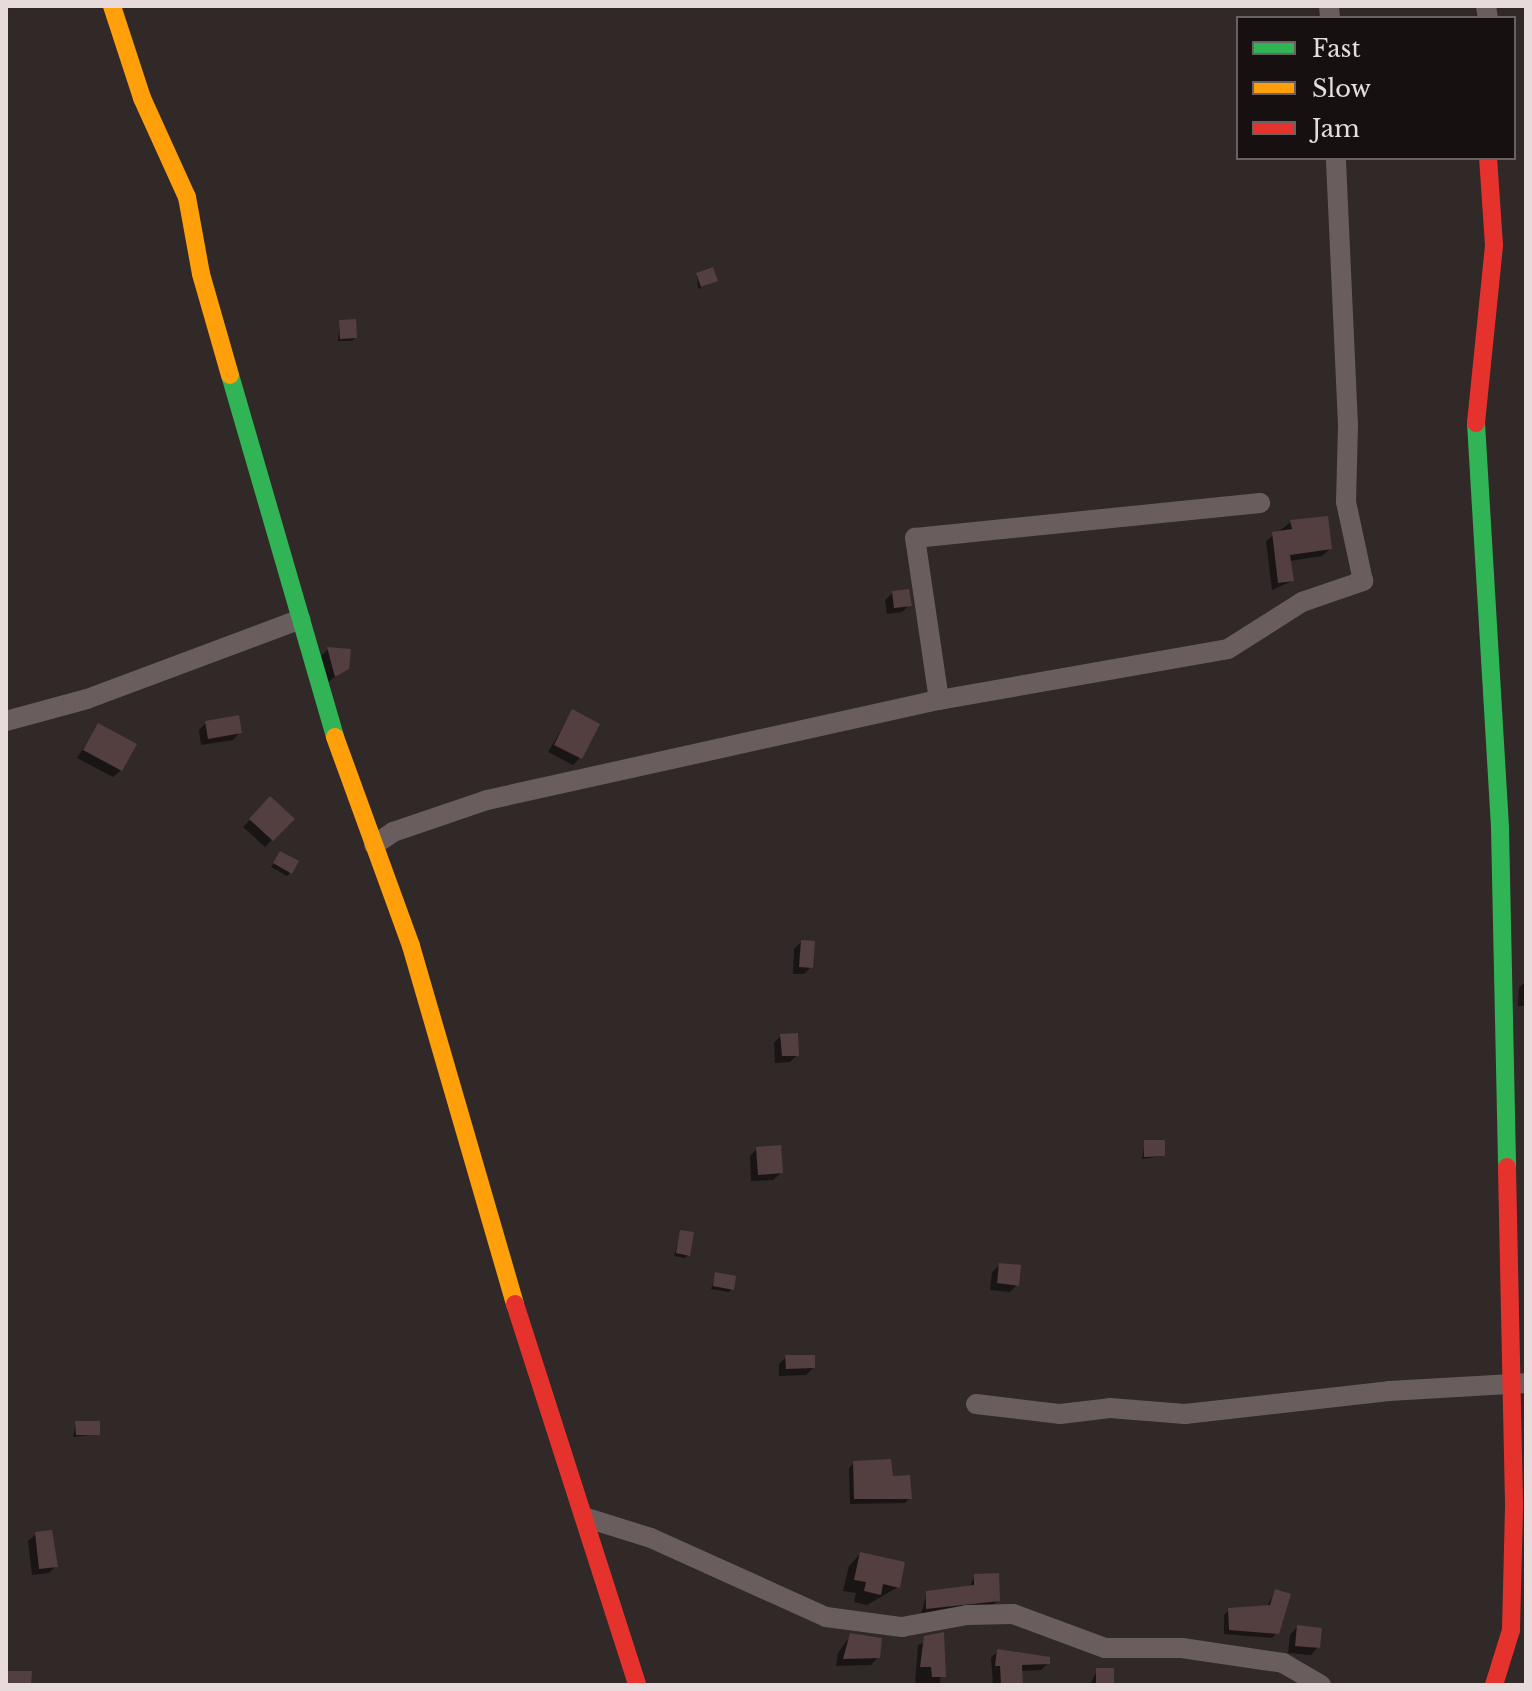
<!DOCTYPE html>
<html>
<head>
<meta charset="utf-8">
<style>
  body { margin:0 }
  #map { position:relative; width:1532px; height:1691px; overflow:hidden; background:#312828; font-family:"Libre Baskerville",serif }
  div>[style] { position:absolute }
  .shadow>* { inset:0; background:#0007 }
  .building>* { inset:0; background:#533f40 }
  .street>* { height:20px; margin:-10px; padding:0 10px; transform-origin:10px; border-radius:10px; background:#6a5d5d }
  .fast>* { height:18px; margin:-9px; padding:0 9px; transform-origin:9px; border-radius:9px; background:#30b455 }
  .slow>* { height:18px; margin:-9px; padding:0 9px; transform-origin:9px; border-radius:9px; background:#ff9f0a }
  .jam>* { height:18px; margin:-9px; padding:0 9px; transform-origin:9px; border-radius:9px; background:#e5322d }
  span { translate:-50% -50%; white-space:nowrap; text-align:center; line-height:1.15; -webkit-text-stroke:6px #171010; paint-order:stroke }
  .frame { position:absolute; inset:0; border:8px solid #e7dcdb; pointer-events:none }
  .legend { position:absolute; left:1236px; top:16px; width:280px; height:144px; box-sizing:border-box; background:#171010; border:2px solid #6a6261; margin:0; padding:10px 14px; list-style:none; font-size:24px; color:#e7dcdb }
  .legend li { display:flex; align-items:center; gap:16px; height:40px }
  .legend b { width:40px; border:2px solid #6a6261 }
</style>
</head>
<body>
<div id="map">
  <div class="shadow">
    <div style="clip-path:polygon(697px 275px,716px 281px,698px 289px)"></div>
    <div style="clip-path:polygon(340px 322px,355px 338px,352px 341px,338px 341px)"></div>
    <div style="clip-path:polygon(1291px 522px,1330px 549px,1322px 556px,1289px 561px,1292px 581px,1272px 590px,1266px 541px)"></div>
    <div style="clip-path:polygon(893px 593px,910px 605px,902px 612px,887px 614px,885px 600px)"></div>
    <div style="clip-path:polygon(328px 649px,347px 668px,328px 682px,321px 656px)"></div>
    <div style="clip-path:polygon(572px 712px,580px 758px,573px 765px,548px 752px)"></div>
    <div style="clip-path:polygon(206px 723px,240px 732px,233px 740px,201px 745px,199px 730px)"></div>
    <div style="clip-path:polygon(98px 726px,121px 770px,113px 777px,77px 758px)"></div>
    <div style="clip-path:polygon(270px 799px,292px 819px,265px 847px,243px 827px)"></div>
    <div style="clip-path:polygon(278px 856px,290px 873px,287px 876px,271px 867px)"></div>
    <div style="clip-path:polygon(801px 942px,811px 967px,804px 974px,793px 974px,794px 949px)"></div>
    <div style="clip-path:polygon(1526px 981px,1526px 1006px,1518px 1006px,1519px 988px)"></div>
    <div style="clip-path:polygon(781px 1036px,797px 1055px,790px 1062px,775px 1063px,774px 1043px)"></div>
    <div style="clip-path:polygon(1145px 1142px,1163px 1156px,1142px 1159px)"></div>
    <div style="clip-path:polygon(757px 1149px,781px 1173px,773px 1180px,751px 1181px,750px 1156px)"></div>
    <div style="clip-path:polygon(681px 1232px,688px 1255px,685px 1258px,674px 1256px)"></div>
    <div style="clip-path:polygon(1000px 1265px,1017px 1285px,1010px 1292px,990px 1290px,992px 1272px)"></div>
    <div style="clip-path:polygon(716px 1274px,732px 1289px,729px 1292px,711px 1289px)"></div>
    <div style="clip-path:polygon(786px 1357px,813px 1368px,806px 1375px,779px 1376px,779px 1364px)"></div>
    <div style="clip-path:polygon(76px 1423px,98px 1434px,73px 1437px)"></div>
    <div style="clip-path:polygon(854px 1463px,891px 1478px,910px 1498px,905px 1503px,850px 1504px,849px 1468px)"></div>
    <div style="clip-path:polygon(36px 1534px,56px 1566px,49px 1573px,32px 1575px,28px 1541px)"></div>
    <div style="clip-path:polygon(860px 1554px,898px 1587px,867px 1605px,854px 1602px,856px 1593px,843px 1591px,849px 1566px)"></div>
    <div style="clip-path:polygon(975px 1576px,998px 1600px,992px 1606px,921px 1614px,927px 1593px,969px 1588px)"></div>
    <div style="clip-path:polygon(1275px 1592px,1277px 1633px,1272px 1638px,1224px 1634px,1224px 1615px,1229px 1610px,1267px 1606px)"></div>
    <div style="clip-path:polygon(1297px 1627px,1318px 1647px,1311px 1655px,1288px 1653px,1290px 1635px)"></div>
    <div style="clip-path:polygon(851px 1635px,878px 1657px,871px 1665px,836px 1666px,838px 1653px)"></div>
    <div style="clip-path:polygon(942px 1635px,940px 1685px,915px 1685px,918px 1645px)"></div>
    <div style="clip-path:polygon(998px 1651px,1048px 1663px,1041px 1670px,1020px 1671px,1021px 1685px,993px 1685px,991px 1658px)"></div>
    <div style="clip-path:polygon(1097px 1670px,1112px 1685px,1090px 1685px)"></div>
  </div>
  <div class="building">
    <div style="clip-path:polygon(713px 267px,718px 281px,701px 287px,696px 273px)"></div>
    <div style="clip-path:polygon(356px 319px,357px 338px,340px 339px,339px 320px)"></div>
    <div style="clip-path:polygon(1328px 516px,1332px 549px,1290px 555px,1294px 581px,1278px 583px,1272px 532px,1292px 529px,1290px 520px)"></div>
    <div style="clip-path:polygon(909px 589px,912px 606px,894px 608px,892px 591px)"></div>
    <div style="clip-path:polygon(327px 647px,351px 649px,349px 669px,335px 677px)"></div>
    <div style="clip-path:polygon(572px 709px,600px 724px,582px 759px,554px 745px)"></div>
    <div style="clip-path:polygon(239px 715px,242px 733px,208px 739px,205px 721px)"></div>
    <div style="clip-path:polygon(98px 723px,137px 744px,122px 771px,83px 750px)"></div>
    <div style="clip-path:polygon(270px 796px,295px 819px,273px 841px,249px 819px)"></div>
    <div style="clip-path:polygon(280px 851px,299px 861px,292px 874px,273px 863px)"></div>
    <div style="clip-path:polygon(801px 940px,815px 941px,813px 968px,799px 967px)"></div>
    <div style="clip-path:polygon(798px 1033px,799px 1056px,782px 1056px,780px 1034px)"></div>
    <div style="clip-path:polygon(1144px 1140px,1165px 1140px,1165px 1156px,1144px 1157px)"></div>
    <div style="clip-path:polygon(781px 1145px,783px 1173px,758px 1175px,756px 1147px)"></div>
    <div style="clip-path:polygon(680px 1230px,694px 1232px,690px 1256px,676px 1253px)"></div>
    <div style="clip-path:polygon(999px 1263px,1021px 1265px,1019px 1286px,997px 1283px)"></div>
    <div style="clip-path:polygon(715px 1272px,736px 1276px,734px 1290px,713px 1286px)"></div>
    <div style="clip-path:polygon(785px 1355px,815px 1355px,815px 1368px,786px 1369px)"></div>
    <div style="clip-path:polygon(75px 1421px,100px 1421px,100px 1435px,76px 1435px)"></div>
    <div style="clip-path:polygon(891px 1459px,893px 1476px,910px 1475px,912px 1499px,854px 1499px,853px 1461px)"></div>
    <div style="clip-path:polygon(52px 1530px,58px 1567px,39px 1569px,35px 1532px)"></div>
    <div style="clip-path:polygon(860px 1552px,905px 1562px,900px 1588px,883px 1584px,881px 1595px,864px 1591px,866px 1582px,854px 1580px)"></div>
    <div style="clip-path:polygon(999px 1573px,1000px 1601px,926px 1609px,926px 1591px,974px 1585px,974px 1574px)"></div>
    <div style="clip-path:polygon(1275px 1589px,1291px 1594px,1279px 1634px,1229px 1630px,1228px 1608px,1270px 1605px)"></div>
    <div style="clip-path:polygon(1297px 1625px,1322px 1628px,1320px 1648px,1295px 1646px)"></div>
    <div style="clip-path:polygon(944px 1632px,946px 1677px,932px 1677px,931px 1667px,920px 1667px,924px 1636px)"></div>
    <div style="clip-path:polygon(850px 1633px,882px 1638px,880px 1658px,843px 1659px)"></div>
    <div style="clip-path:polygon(997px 1649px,1050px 1657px,1050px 1664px,1022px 1665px,1023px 1685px,1001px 1685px,1000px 1666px,995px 1666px)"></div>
    <div style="clip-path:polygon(1096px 1668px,1114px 1668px,1114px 1685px,1096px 1685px)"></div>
    <div style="clip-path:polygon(6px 1671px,32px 1671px,31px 1685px,6px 1685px)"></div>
  </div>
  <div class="street">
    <div style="left:1329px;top:6px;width:12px;rotate:85deg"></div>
    <div style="left:1486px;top:6px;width:12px;rotate:81deg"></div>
    <div style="left:939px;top:700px;width:164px;rotate:-98.4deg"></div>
    <div style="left:915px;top:538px;width:347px;rotate:-5.8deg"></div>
    <div style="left:6px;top:721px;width:84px;rotate:-15.2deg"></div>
    <div style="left:87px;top:699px;width:228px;rotate:-20.5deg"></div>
    <div style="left:374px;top:845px;width:23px;rotate:-34deg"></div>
    <div style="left:393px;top:832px;width:99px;rotate:-18.8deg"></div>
    <div style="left:487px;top:800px;width:463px;rotate:-12.5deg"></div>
    <div style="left:939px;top:700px;width:293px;rotate:-10deg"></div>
    <div style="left:1228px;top:649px;width:88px;rotate:-32.4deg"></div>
    <div style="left:1302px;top:602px;width:65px;rotate:-19deg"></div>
    <div style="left:1363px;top:581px;width:81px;rotate:-102.1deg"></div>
    <div style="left:1346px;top:502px;width:77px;rotate:-88.5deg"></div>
    <div style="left:1348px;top:425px;width:267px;rotate:-92.6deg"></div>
    <div style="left:976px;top:1404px;width:85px;rotate:6.8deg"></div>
    <div style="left:1060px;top:1414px;width:50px;rotate:-6.8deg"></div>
    <div style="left:1110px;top:1408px;width:75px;rotate:4.6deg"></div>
    <div style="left:1185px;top:1414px;width:205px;rotate:-6.4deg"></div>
    <div style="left:1389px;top:1391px;width:137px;rotate:-3.3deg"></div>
    <div style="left:587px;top:1518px;width:67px;rotate:17.4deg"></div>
    <div style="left:651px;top:1538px;width:192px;rotate:24.3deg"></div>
    <div style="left:826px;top:1617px;width:77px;rotate:7.5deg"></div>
    <div style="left:902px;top:1627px;width:66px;rotate:-10.5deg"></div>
    <div style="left:967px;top:1615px;width:46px;rotate:-1.2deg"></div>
    <div style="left:1013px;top:1614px;width:98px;rotate:20.3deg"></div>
    <div style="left:1105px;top:1648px;width:77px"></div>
    <div style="left:1182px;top:1648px;width:102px;rotate:8.4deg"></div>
    <div style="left:1283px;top:1663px;width:44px;rotate:30.1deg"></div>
  </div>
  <div class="fast">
    <div style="left:230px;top:375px;width:377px;rotate:73.8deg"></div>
    <div style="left:1476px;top:423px;width:406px;rotate:86.6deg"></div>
    <div style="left:1500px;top:828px;width:339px;rotate:88.8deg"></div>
  </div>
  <div class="slow">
    <div style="left:112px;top:6px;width:97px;rotate:71.9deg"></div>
    <div style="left:142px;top:98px;width:109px;rotate:65.6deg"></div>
    <div style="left:187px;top:197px;width:78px;rotate:79.7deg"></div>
    <div style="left:201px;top:274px;width:105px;rotate:74deg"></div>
    <div style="left:335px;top:737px;width:222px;rotate:70deg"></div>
    <div style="left:411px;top:946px;width:373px;rotate:73.8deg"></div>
  </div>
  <div class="jam">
    <div style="left:1476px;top:423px;width:179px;rotate:-84.2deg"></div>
    <div style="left:1494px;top:245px;width:87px;rotate:-93.9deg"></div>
    <div style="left:515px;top:1304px;width:400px;rotate:72.2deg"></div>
    <div style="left:1494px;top:1685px;width:58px;rotate:-72.8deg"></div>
    <div style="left:1511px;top:1630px;width:127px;rotate:-88.6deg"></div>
    <div style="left:1514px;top:1503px;width:336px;rotate:-91.2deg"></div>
  </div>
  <div class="frame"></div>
  <ul class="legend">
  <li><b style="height:10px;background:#30b455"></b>Fast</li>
  <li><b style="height:10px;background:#ff9f0a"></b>Slow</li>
  <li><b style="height:10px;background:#e5322d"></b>Jam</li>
  </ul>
</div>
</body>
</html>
